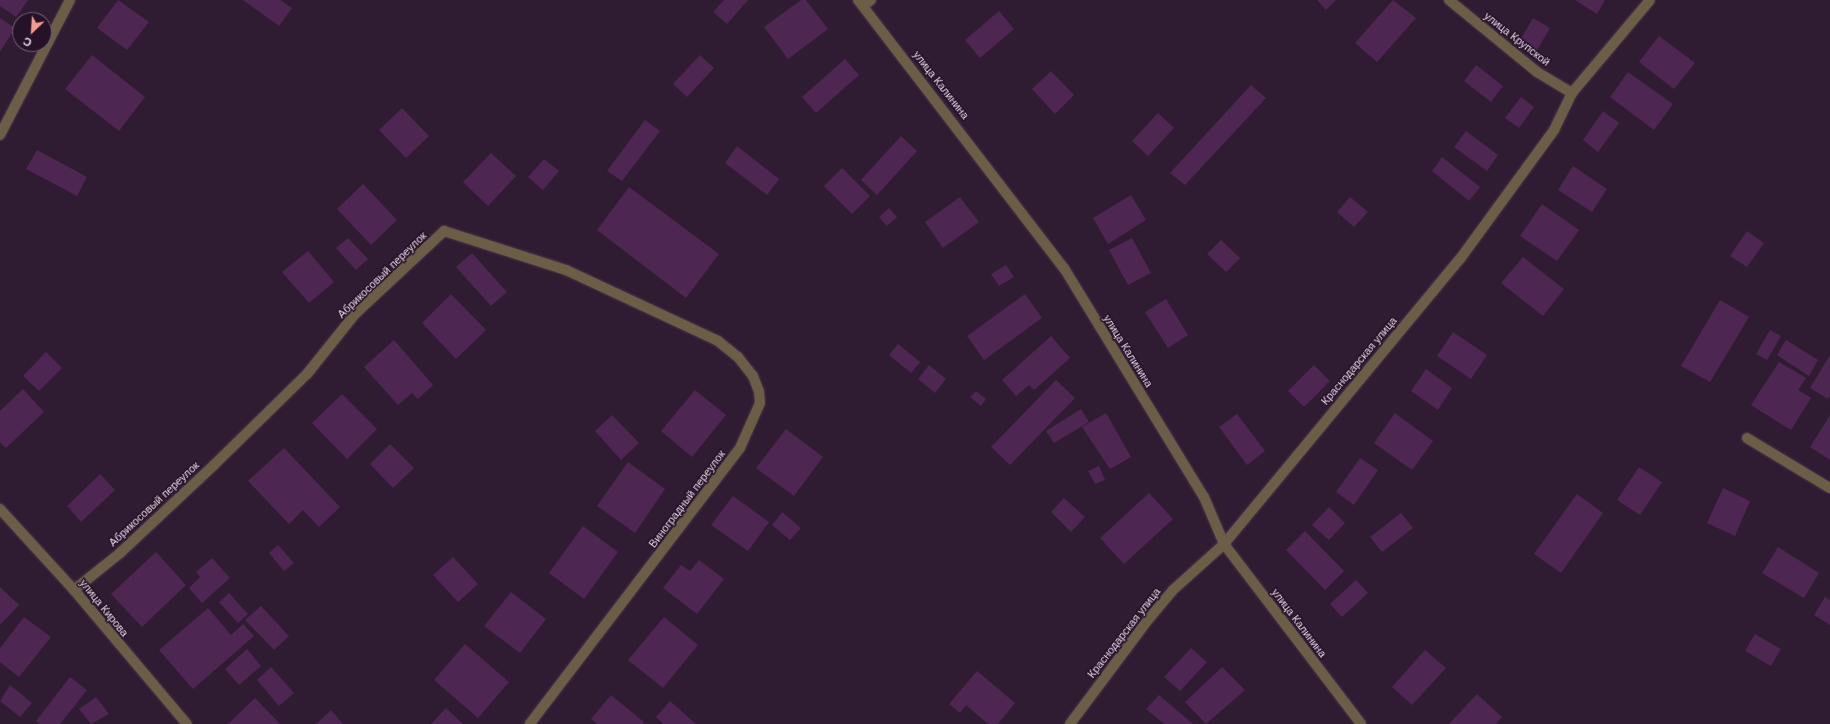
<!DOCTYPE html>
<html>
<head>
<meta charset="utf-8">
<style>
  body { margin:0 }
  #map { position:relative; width:1830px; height:724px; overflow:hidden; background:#301c32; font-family:Arial,sans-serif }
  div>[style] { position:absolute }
  .building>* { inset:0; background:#4d2652 }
  .roads { filter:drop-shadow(0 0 1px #4a374c) drop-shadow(0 0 1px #4a374c) }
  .street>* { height:10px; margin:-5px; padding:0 5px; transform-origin:5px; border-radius:5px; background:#6c5d46 }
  span { translate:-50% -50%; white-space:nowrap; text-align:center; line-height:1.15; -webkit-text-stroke:3px #261228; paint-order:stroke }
  .street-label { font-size:11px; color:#e7dae9 }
  .north { position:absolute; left:12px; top:12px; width:40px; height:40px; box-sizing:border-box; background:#261228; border:1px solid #736275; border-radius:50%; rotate:205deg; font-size:11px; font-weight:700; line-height:16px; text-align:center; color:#e7dae9 }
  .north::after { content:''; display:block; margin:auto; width:14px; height:18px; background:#f49d8b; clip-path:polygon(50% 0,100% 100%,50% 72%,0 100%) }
</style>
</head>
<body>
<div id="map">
  <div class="building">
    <div style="clip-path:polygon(0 0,28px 0,16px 17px,0 6px)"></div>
    <div style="clip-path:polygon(118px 0,149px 22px,127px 50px,97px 28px)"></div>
    <div style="clip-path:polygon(243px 0,280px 0,292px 8px,279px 26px)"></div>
    <div style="clip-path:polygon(724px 0,748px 0,727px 24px,713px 12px)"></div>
    <div style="clip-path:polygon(801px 0,806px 0,828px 29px,788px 59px,764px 27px)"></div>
    <div style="clip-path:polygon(1317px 0,1336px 0,1326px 10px)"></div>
    <div style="clip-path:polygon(1393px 0,1416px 18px,1377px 62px,1355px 43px)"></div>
    <div style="clip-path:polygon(1575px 0,1605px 0,1597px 14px)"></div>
    <div style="clip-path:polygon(999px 11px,1014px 29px,980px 58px,965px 40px)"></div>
    <div style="clip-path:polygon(0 18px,15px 28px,0 52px)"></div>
    <div style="clip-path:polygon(1533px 18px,1550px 28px,1536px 52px,1519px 42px)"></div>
    <div style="clip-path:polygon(1659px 36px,1695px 63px,1674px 89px,1639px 62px)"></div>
    <div style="clip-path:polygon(92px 55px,145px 97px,119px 131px,65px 89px)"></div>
    <div style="clip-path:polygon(700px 55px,714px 68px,687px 97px,673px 84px)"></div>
    <div style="clip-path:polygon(845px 59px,859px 75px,816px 113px,802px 97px)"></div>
    <div style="clip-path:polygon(1476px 65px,1503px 86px,1491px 102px,1464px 81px)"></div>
    <div style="clip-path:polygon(1051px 71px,1074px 95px,1055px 114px,1032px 89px)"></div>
    <div style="clip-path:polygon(1628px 72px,1673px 104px,1654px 130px,1610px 97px)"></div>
    <div style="clip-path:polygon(1251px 85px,1266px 98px,1185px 185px,1170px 173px)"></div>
    <div style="clip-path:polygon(1521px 97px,1534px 107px,1519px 128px,1505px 118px)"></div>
    <div style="clip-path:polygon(402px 108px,429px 136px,406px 158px,379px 130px)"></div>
    <div style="clip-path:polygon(1603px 111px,1619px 123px,1598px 152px,1583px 140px)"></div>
    <div style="clip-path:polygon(1158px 113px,1174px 128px,1148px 156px,1132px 141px)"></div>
    <div style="clip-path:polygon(645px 120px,660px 131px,622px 181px,607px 171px)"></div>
    <div style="clip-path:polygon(1466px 131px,1498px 155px,1487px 171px,1454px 147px)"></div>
    <div style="clip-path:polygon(901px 136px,917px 151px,877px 195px,861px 180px)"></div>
    <div style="clip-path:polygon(737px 146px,779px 179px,767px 195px,725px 163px)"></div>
    <div style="clip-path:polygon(37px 150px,87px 177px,77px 196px,26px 169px)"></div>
    <div style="clip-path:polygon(491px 153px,516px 176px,488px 206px,463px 182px)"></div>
    <div style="clip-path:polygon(1442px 157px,1480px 187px,1469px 201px,1432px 171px)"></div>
    <div style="clip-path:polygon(544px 159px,559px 171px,543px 190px,528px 177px)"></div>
    <div style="clip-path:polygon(1573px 166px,1607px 189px,1592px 212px,1558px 190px)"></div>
    <div style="clip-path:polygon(842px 168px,870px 196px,852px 214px,824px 186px)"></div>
    <div style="clip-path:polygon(363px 184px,397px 220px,371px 245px,337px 209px)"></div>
    <div style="clip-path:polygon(629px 187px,719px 254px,686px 298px,597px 230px)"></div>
    <div style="clip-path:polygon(1131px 195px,1146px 220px,1108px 244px,1093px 218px)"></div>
    <div style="clip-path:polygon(960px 197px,979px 222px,943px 248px,925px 222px)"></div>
    <div style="clip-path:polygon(1350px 197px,1368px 212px,1354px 227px,1337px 212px)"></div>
    <div style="clip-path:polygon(1542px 204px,1579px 230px,1557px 261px,1520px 236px)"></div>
    <div style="clip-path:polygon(889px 208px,897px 217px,887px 226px,879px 217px)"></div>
    <div style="clip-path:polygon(1747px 231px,1764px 243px,1747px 267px,1730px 256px)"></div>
    <div style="clip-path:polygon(348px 238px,368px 259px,356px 270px,336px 248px)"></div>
    <div style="clip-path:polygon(1132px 238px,1151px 273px,1128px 285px,1109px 250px)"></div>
    <div style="clip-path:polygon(1221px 240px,1240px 258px,1226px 272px,1207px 254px)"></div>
    <div style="clip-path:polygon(308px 251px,334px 282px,309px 303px,282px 272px)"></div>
    <div style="clip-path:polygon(472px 253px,507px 292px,491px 306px,456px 267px)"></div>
    <div style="clip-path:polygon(1523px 257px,1564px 289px,1543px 316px,1501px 283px)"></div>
    <div style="clip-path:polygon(1006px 265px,1014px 277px,999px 286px,991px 274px)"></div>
    <div style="clip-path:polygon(451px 294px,486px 330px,456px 359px,422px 323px)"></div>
    <div style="clip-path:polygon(1025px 294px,1042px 318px,984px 360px,967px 336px)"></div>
    <div style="clip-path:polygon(1166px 299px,1188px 335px,1168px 348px,1145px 312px)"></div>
    <div style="clip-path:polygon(1720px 300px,1749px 317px,1710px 382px,1681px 366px)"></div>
    <div style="clip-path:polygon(1770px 330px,1781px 336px,1767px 360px,1756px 354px)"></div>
    <div style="clip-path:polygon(1453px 332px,1487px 355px,1471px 379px,1437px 356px)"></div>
    <div style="clip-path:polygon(1051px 336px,1070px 358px,1034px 390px,1029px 385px,1016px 396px,1002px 380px)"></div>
    <div style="clip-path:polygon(394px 340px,433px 385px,418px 399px,412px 393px,398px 405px,364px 367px)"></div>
    <div style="clip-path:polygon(1786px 340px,1818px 360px,1809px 376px,1777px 355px)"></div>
    <div style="clip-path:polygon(898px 344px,920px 362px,911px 373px,889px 355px)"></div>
    <div style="clip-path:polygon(46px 352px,62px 368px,39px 391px,23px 376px)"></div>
    <div style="clip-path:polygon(1830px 355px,1830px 396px,1828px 399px,1810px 388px)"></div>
    <div style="clip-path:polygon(1779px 362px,1806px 378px,1798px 390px,1811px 398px,1791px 430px,1751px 405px)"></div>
    <div style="clip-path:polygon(929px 365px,946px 379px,935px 393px,918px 379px)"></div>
    <div style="clip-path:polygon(1314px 365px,1330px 381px,1304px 407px,1288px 391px)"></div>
    <div style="clip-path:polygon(1426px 369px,1452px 388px,1438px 410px,1411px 391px)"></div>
    <div style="clip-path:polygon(1056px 380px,1075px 398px,1010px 465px,991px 447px)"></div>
    <div style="clip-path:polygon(23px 389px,44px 412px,6px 448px,0 442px,0 411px)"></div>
    <div style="clip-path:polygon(695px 390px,726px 415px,692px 457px,661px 431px)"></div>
    <div style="clip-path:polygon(976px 391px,986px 399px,981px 406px,970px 397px)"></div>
    <div style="clip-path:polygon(342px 394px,377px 429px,347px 459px,312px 423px)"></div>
    <div style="clip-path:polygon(1081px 409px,1089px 422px,1054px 443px,1046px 431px)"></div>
    <div style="clip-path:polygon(1106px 413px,1131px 457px,1110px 469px,1082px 427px)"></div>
    <div style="clip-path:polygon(1395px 413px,1433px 441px,1412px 470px,1374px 443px)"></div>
    <div style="clip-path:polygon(1237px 414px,1265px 451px,1247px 465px,1219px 427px)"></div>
    <div style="clip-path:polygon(612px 415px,639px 443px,621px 460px,595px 431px)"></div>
    <div style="clip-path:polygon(1830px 415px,1830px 460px,1810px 447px)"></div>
    <div style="clip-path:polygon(786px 429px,823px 457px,794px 496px,756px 468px)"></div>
    <div style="clip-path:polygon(390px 444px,414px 468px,393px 488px,370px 464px)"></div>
    <div style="clip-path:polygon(284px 448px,340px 507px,319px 527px,303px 510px,289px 524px,248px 481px)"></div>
    <div style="clip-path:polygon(1360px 458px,1378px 470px,1354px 505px,1336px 492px)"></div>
    <div style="clip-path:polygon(628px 462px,665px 489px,635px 533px,597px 506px)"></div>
    <div style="clip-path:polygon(1099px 466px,1105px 480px,1095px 484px,1088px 471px)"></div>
    <div style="clip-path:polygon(1639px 467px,1662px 482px,1640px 515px,1617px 500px)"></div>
    <div style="clip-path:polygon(100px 474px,115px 490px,81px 522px,67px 506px)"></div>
    <div style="clip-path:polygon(1723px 488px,1750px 501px,1735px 536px,1707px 523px)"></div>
    <div style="clip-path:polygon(1149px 493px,1173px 519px,1124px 564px,1100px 538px)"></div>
    <div style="clip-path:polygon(1577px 494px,1603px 513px,1561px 573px,1534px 554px)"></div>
    <div style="clip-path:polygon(733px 496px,769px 522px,748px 551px,711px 525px)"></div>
    <div style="clip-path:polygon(1064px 498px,1085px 517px,1071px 532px,1051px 512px)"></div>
    <div style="clip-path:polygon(1329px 507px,1345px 523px,1329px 540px,1312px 525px)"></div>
    <div style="clip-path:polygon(782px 512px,801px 528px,790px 540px,772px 525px)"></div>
    <div style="clip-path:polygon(1401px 513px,1413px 528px,1382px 552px,1370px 537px)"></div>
    <div style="clip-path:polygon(583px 526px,618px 552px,584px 599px,549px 573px)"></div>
    <div style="clip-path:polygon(1305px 531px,1344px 571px,1325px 590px,1286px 550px)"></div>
    <div style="clip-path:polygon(278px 545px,294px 563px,284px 571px,269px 553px)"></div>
    <div style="clip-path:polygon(1778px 547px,1819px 573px,1804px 598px,1762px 573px)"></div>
    <div style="clip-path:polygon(156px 552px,186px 585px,142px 627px,111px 594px)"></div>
    <div style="clip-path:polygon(453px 557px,478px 584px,458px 602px,433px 575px)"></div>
    <div style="clip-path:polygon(212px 558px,230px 578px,202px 603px,189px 588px,200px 577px,196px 572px)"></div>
    <div style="clip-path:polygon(699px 560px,724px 579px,697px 614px,663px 588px,681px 565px,690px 571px)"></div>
    <div style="clip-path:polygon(1356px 580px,1368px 593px,1342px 617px,1330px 604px)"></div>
    <div style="clip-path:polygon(0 587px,19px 605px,0 625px)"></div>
    <div style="clip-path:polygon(511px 592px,546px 619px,520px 653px,484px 626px)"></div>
    <div style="clip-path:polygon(229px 593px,248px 614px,238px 623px,219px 602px)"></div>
    <div style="clip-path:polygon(1825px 597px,1830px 600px,1830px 625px,1814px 615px)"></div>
    <div style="clip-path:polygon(261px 606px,289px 636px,274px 650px,245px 620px)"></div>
    <div style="clip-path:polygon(208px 608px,231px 635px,243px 624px,254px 636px,193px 689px,159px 650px)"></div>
    <div style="clip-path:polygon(24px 617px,51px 637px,19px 677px,0 662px,0 648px)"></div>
    <div style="clip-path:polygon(664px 617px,698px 645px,663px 688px,628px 660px)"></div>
    <div style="clip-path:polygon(1755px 634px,1781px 649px,1771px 666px,1745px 651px)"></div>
    <div style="clip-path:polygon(465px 644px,509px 682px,478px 718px,434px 680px)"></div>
    <div style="clip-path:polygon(1191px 648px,1207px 662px,1180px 691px,1164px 677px)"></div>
    <div style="clip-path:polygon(247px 649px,261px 666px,239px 685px,225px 669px)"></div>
    <div style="clip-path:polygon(1425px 650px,1446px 668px,1412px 705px,1392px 687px)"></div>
    <div style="clip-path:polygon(271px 667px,294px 693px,279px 706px,257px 680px)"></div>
    <div style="clip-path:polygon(1222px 667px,1245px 690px,1206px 724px,1185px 702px)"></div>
    <div style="clip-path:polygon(977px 671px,1015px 703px,998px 724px,988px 724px,966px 705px,960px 713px,949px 704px)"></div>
    <div style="clip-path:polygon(70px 677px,87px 690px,60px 724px,40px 724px,36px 721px)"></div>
    <div style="clip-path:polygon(10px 685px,32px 703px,20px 717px,0 701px)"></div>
    <div style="clip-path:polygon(1477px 694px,1502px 717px,1496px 724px,1449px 724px)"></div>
    <div style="clip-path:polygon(611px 695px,644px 722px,643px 724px,597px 724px,591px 719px)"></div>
    <div style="clip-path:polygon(1159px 695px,1193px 724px,1164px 724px,1146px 709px)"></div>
    <div style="clip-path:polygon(96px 697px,109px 714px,91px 724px,79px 709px)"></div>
    <div style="clip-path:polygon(255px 698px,280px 724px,228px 724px)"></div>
    <div style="clip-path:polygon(670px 701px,696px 724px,663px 724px,656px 717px)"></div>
    <div style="clip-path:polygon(446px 708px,463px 724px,431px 724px)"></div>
    <div style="clip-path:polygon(331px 710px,343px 724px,316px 724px)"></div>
  </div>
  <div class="roads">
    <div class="street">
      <div style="left:858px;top:0;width:338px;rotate:52.5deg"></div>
      <div style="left:1064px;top:268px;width:268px;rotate:58.6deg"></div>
      <div style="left:1204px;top:497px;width:51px;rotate:66.9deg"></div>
      <div style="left:1224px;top:544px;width:226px;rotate:52.7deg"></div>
      <div style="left:1449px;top:0;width:114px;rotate:39.3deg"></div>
      <div style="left:1537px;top:72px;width:41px;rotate:31deg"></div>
      <div style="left:863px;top:6px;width:10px;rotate:-37deg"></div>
      <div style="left:0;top:135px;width:152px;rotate:-62.6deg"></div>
      <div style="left:1747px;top:438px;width:97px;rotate:31.1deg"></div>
      <div style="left:0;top:509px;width:110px;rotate:47.6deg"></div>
      <div style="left:74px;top:590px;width:175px;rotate:49.9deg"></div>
      <div style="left:74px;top:590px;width:59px;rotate:-38.8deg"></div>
      <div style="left:120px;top:553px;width:129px;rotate:-43.1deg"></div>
      <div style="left:214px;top:465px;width:130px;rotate:-44.4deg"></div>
      <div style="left:307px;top:374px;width:77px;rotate:-51.3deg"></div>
      <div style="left:355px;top:314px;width:122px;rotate:-43deg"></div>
      <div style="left:444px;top:231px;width:128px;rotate:17.7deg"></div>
      <div style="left:566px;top:270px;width:168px;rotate:25deg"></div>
      <div style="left:718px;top:341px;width:26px;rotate:39deg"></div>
      <div style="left:738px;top:357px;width:24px;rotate:52deg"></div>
      <div style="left:753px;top:376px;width:17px;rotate:69deg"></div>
      <div style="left:759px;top:392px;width:11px;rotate:85deg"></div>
      <div style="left:760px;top:403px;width:49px;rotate:114deg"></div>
      <div style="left:740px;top:448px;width:347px;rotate:127.3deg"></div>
      <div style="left:1070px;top:724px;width:129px;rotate:-53.2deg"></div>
      <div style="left:1147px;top:621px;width:40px;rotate:-50deg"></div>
      <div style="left:1173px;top:590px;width:69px;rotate:-42deg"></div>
      <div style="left:1224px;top:544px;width:370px;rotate:-50.4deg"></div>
      <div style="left:1460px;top:259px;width:160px;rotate:-53.9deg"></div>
      <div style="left:1554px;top:130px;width:41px;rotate:-64.1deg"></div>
      <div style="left:1572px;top:93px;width:121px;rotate:-50deg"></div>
    </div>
  </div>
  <div class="street-label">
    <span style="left:1517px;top:39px;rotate:38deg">улица Крупской</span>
    <span style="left:941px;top:85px;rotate:52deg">улица Калинина</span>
    <span style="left:382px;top:275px;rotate:-44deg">Абрикосовый переулок</span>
    <span style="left:1128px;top:351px;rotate:58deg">улица Калинина</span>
    <span style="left:1359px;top:361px;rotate:-50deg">Краснодарская улица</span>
    <span style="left:687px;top:499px;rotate:-53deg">Виноградный переулок</span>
    <span style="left:154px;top:504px;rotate:-43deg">Абрикосовый переулок</span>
    <span style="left:104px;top:608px;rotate:51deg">улица Кирова</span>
    <span style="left:1299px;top:623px;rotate:53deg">улица Калинина</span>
    <span style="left:1124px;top:633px;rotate:-52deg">Краснодарская улица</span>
  </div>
  <div class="north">С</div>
</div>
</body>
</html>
